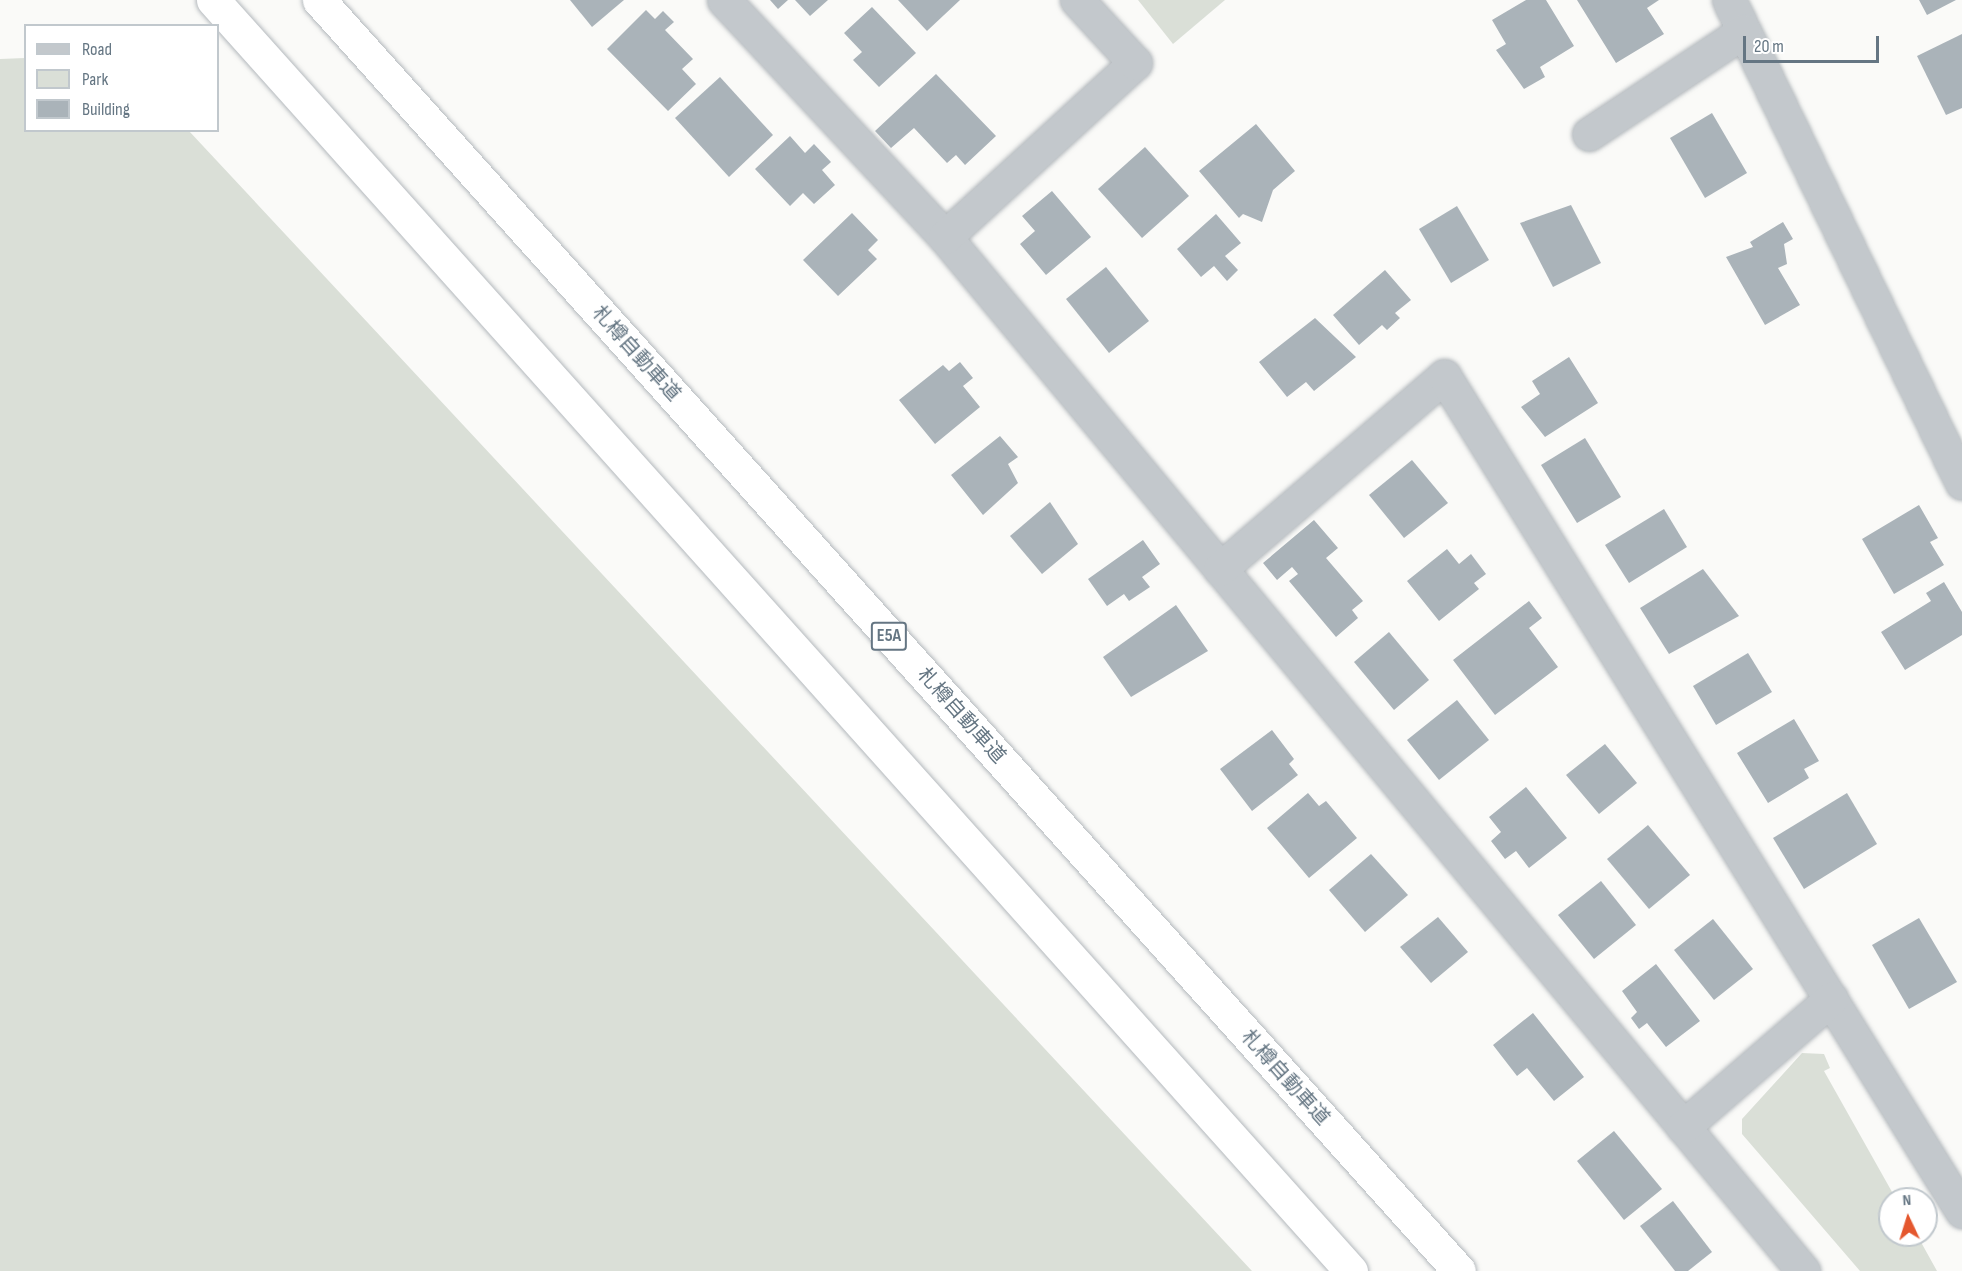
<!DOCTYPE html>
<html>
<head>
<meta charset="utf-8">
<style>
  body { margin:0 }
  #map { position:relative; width:1962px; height:1271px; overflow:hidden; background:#fafaf8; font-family:"Sofia Sans Condensed","Noto Sans JP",sans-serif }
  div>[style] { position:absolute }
  .green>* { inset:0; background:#dadfd7 }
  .building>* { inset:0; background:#aab3b9 }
  .roads { filter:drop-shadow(0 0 2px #b4b9bd) drop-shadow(0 0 2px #b4b9bd) }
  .street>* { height:33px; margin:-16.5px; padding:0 16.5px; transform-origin:16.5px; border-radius:16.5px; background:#c3c8cc }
  .highway>* { height:33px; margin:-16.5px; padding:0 16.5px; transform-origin:16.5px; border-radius:16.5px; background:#fff }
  span { translate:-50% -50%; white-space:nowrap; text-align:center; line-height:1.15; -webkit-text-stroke:6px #fff; paint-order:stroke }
  .shield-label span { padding:2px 4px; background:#fff; border:2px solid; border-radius:4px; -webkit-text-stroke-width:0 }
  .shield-label { font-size:18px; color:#657683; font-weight:700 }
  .street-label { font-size:20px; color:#657683 }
  .legend { position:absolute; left:24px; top:24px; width:195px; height:108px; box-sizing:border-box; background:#fff; border:2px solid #c1c8cd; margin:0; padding:8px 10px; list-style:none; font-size:18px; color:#657683 }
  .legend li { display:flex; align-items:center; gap:12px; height:30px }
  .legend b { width:30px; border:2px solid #c1c8cd }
  .north { position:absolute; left:1878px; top:1187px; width:60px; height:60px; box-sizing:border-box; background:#fff; border:2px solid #c1c8cd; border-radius:50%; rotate:356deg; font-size:16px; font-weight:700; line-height:24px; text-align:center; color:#657683 }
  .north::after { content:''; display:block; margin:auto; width:21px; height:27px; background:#e4572e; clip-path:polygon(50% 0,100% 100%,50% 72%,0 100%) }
  .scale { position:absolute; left:1743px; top:36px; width:136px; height:27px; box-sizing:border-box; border:3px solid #657683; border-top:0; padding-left:8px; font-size:18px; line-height:21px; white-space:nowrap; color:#657683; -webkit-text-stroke:4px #fff; paint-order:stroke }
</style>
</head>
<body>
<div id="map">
  <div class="green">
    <div style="clip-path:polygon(1138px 0,1225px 0,1173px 44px)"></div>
    <div style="clip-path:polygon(25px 58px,26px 130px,189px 131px,1252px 1271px,0 1271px,0 59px)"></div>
    <div style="clip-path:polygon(1802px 1053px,1824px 1054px,1830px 1068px,1824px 1071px,1896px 1199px,1890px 1199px,1890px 1235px,1917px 1235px,1937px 1271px,1860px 1271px,1742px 1134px,1742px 1119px)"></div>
  </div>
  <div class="building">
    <div style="clip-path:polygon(570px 0,624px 0,592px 27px)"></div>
    <div style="clip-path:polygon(770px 0,788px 0,778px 9px)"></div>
    <div style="clip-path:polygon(795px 0,828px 0,810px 16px)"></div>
    <div style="clip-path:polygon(898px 0,960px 0,927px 31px)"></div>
    <div style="clip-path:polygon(1526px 0,1546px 0,1574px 46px,1540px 67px,1545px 77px,1524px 89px,1496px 50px,1506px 44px,1492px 20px)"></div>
    <div style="clip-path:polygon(1577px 0,1659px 0,1647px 8px,1664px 34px,1616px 63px)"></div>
    <div style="clip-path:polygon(1919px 0,1956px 0,1927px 15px)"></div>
    <div style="clip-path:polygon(872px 7px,916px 53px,879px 87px,853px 60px,862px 52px,844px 33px)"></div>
    <div style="clip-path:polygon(646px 10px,655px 19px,663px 11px,674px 22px,665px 30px,693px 59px,682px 69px,696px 84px,668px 111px,607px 49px)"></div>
    <div style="clip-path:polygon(1962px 34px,1962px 108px,1946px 115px,1917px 56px)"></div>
    <div style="clip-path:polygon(936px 74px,996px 136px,965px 165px,956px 155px,947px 163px,914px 128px,891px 148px,875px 131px)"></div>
    <div style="clip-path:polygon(720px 77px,773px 135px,729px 177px,675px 118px)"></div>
    <div style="clip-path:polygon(1712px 113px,1747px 173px,1705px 198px,1670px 138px)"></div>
    <div style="clip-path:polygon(1256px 124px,1295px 171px,1273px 190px,1262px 222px,1243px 214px,1239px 218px,1199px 171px)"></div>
    <div style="clip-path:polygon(790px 136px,805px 153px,814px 144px,831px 162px,822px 170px,835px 185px,814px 204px,803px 193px,790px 206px,755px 169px)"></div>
    <div style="clip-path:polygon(1145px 147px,1189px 196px,1142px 238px,1098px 189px)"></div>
    <div style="clip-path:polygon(1052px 191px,1091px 237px,1046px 275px,1020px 244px,1035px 231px,1022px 216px)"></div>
    <div style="clip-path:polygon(1571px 205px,1601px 263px,1553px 287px,1520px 223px)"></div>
    <div style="clip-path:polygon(1457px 206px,1489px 260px,1451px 283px,1419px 229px)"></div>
    <div style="clip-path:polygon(852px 213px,878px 240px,868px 250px,877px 259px,838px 296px,803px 260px)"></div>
    <div style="clip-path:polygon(1216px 214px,1241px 243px,1225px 256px,1238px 270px,1227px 281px,1214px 266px,1201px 277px,1177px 249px)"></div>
    <div style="clip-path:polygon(1783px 222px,1793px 239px,1784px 244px,1787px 264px,1778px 268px,1800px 305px,1765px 325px,1726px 257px,1753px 247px,1750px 242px)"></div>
    <div style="clip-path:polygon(1106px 267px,1149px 321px,1109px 353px,1066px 299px)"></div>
    <div style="clip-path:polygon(1385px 270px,1411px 300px,1395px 313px,1400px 318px,1387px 330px,1382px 325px,1359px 345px,1333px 315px)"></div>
    <div style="clip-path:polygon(1315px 318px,1356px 357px,1314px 391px,1306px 382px,1287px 397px,1259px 362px)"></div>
    <div style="clip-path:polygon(1569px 357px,1598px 403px,1545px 437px,1521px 407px,1540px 394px,1532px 381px)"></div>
    <div style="clip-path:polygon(960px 362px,973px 378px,963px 386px,980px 407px,935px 444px,899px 400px,943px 365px,949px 371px)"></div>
    <div style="clip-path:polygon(1000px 436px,1018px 457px,1008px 464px,1018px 483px,983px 515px,951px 475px)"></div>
    <div style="clip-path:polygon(1585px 438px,1621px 497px,1577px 523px,1541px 465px)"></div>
    <div style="clip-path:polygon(1412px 460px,1448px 503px,1404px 538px,1369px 495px)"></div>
    <div style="clip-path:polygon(1050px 502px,1078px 544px,1042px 574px,1010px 536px)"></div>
    <div style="clip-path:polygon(1919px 505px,1938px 538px,1930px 542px,1944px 565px,1894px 594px,1862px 539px)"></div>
    <div style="clip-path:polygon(1664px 509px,1687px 547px,1629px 583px,1605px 545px)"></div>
    <div style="clip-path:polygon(1314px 520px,1338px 548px,1326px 558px,1363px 601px,1352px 610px,1358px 618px,1336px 637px,1289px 581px,1298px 574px,1292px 567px,1277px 580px,1263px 563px)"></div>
    <div style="clip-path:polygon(1143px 540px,1160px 564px,1142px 577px,1150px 587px,1129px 601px,1124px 594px,1107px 606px,1088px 579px)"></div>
    <div style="clip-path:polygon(1447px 549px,1459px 564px,1471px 554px,1486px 574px,1474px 583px,1479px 589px,1439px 621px,1407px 581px)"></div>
    <div style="clip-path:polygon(1703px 569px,1739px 616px,1669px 654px,1640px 608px)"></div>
    <div style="clip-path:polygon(1944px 582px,1962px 612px,1962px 635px,1905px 670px,1881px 632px,1931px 601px,1926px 593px)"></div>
    <div style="clip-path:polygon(1529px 601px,1542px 618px,1529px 628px,1558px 667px,1495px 715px,1453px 660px)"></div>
    <div style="clip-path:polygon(1176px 605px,1208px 651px,1131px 697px,1103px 657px)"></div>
    <div style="clip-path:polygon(1389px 632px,1429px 680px,1394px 710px,1354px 662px)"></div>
    <div style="clip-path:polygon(1748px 653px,1772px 692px,1716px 725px,1693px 686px)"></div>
    <div style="clip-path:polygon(1457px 700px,1489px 740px,1439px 780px,1407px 740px)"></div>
    <div style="clip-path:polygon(1794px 719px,1819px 761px,1804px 769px,1809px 778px,1768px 803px,1737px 753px)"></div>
    <div style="clip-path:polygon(1272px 730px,1294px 759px,1289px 764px,1298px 775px,1252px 811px,1220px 769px)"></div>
    <div style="clip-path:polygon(1605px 744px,1637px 783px,1599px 814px,1566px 775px)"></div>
    <div style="clip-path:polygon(1526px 787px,1567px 838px,1529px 868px,1516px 851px,1505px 859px,1491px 841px,1501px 832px,1489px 817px)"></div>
    <div style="clip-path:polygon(1308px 793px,1319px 806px,1326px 801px,1357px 838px,1309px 878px,1267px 828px)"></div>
    <div style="clip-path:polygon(1847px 793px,1877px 844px,1804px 889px,1773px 838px)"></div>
    <div style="clip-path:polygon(1648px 825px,1690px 875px,1649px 909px,1607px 859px)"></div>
    <div style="clip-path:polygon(1371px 854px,1408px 895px,1365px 932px,1329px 890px)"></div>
    <div style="clip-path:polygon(1601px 881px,1636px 925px,1594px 959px,1558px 915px)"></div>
    <div style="clip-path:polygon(1438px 917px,1468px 952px,1431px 983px,1400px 947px)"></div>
    <div style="clip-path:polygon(1919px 918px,1957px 982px,1909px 1009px,1872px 945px)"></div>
    <div style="clip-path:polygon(1713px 919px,1753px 969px,1714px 1000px,1674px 950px)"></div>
    <div style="clip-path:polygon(1656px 964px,1700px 1021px,1666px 1047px,1647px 1023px,1639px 1029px,1631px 1018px,1637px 1012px,1622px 991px)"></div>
    <div style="clip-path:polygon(1533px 1013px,1584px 1077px,1554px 1101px,1527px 1068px,1517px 1076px,1493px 1045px)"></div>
    <div style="clip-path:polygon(1614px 1131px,1662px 1189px,1624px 1220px,1577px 1161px)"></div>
    <div style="clip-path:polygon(1673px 1201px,1712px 1252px,1688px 1271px,1675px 1271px,1640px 1226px)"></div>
  </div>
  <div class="roads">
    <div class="street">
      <div style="left:724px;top:0;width:324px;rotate:47deg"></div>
      <div style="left:945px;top:237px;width:1344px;rotate:50.31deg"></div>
      <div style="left:1729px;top:0;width:536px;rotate:64.25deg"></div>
      <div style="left:1589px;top:134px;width:186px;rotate:-33.6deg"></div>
      <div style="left:945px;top:237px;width:258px;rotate:-42.5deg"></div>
      <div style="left:1135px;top:63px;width:86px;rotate:-132.6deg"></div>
      <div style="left:1220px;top:569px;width:296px;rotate:-40.7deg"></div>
      <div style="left:1444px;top:376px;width:983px;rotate:58.19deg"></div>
      <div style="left:1683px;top:1127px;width:196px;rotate:-40.9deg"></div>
    </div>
    <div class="highway">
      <div style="left:213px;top:0;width:1706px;rotate:48.16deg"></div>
      <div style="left:319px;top:0;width:1707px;rotate:48.11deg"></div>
    </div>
  </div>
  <div class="shield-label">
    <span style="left:889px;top:636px">E5A</span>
  </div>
  <div class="street-label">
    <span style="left:636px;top:354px;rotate:48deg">札樽自動車道</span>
    <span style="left:961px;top:716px;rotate:48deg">札樽自動車道</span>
    <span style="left:1285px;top:1078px;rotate:48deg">札樽自動車道</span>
  </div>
  <ul class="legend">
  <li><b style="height:8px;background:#c3c8cc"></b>Road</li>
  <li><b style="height:16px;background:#dadfd7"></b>Park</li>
  <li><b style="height:16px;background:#aab3b9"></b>Building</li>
  </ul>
  <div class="north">N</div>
  <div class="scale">20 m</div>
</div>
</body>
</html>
